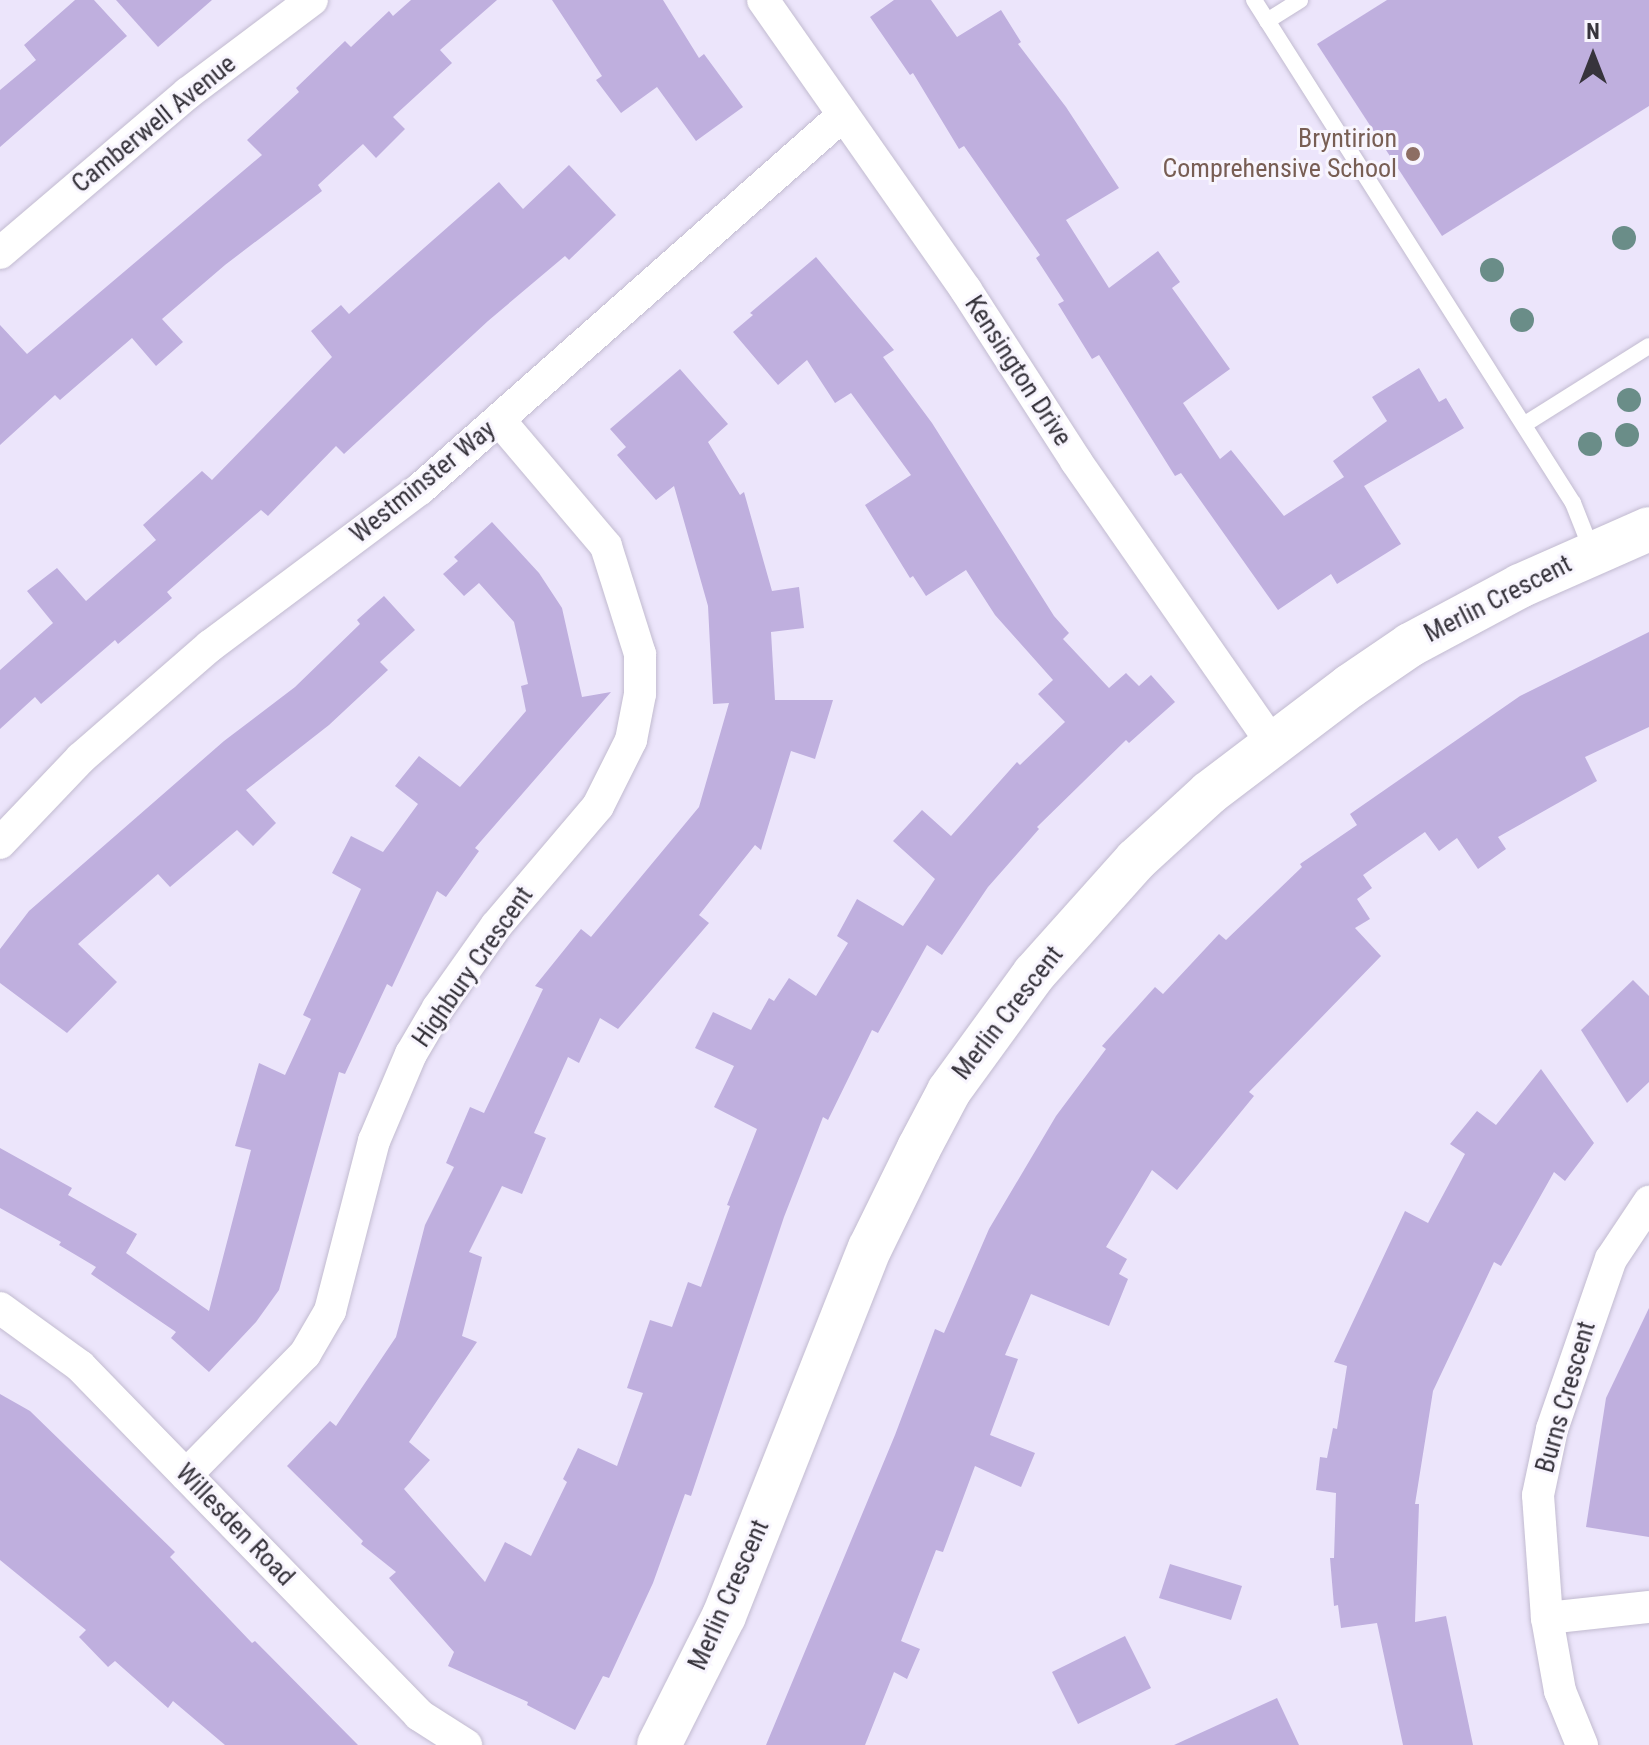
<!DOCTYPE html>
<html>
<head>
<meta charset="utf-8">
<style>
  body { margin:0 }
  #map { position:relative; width:1649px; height:1745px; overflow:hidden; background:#ece5fb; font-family:"Roboto Condensed",sans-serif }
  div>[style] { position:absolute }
  .building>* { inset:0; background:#bfafde }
  .roads { filter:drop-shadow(0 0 2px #c2bbd0) drop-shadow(0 0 2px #c2bbd0) }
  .lane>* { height:16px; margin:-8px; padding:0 8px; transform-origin:8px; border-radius:8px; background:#fff }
  .street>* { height:32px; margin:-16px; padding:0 16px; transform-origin:16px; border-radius:16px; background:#fff }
  .secondary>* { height:44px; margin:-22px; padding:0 22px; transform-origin:22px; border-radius:22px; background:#fff }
  .trees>* { width:24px; height:24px; margin:-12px; border-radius:50%; background:#6a8d88 }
  .dots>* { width:22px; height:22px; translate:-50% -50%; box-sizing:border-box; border:4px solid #f8f5fe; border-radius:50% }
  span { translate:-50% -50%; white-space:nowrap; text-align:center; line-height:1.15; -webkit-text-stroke:6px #f8f5fe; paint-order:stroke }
  .street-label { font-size:26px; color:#37343c }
  .education-label { font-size:26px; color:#785e54 }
  .right { translate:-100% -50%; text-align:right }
  .north { position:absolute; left:1553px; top:16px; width:80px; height:80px; -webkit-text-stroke:6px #f8f5fe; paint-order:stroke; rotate:0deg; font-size:22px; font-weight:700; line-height:32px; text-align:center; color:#37343c }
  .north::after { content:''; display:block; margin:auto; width:28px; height:36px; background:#37343c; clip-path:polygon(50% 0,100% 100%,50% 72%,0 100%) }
</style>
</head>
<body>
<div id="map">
  <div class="building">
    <div style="clip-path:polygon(75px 0,94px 0,127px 36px,0 147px,0 90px,36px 60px,24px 45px)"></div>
    <div style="clip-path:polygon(116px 0,212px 0,158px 47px)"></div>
    <div style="clip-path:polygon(411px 0,497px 0,440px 50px,452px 63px,393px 117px,405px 129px,376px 158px,363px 144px,318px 185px,322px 191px,225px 265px,162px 319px,183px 342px,156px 366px,132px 338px,60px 400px,55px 395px,0 445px,0 325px,27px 354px,262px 155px,247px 140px,299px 92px,296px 88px,345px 41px,351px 47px,389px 11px,393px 16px)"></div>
    <div style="clip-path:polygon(552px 0,663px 0,699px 58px,704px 54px,743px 107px,696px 141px,657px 87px,621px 113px,596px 80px,602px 76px)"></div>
    <div style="clip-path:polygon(894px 0,931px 0,957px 37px,1001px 10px,1021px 42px,1018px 44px,1066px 107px,1119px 188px,1066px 220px,1109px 288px,1158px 251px,1180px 282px,1172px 288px,1230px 369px,1183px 403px,1220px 459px,1231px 450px,1284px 516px,1344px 477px,1333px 461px,1387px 421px,1372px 397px,1419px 368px,1439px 402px,1446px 398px,1464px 428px,1364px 486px,1401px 544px,1337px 584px,1331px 574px,1278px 610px,1181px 473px,1175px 476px,1099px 355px,1092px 359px,1058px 304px,1064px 301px,1036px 258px,1040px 255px,964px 146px,959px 149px,913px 73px,910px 75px,870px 17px)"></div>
    <div style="clip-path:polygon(1387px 0,1649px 0,1649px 106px,1442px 236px,1317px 44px)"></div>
    <div style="clip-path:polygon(569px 165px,616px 215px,569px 260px,565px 256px,488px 321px,344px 454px,336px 446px,268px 516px,261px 510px,167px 592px,172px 598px,118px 644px,115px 640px,41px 704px,35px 697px,0 729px,0 670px,53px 623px,27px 591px,57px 568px,86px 601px,156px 540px,143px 525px,202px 471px,212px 480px,332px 357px,311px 331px,341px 305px,349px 314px,499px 182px,523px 209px)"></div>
    <div style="clip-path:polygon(816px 257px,894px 350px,883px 357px,932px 423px,1054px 616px,1069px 633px,1063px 639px,1109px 688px,1126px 673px,1139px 686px,1151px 675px,1175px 702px,1129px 743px,1126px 740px,1037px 827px,1039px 829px,988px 887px,942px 955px,927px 945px,878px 1033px,872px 1030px,828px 1120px,823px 1117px,784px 1217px,691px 1496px,685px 1494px,653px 1583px,609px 1678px,603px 1676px,575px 1730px,527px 1705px,528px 1702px,448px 1666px,454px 1652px,389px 1578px,396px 1572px,361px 1544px,363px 1541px,287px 1466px,330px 1421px,336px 1426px,396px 1337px,425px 1225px,454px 1167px,446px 1163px,470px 1107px,484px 1113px,543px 989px,535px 986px,581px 929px,591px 937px,699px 807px,729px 703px,713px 704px,708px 606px,674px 486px,656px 500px,617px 455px,626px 447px,610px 429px,680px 369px,728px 424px,708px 442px,740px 495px,744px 492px,772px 591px,799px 587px,804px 628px,771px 632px,775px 700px,833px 700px,815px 759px,791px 751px,761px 850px,755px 845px,699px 915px,709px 923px,618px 1029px,600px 1018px,579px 1063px,568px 1057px,534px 1133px,546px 1138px,522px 1194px,502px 1186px,469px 1252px,482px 1257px,462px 1336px,477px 1342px,409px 1442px,430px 1460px,404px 1489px,485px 1582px,505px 1542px,531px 1556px,567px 1482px,563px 1479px,578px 1448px,617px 1466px,643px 1393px,627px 1388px,650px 1320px,672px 1327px,688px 1282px,701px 1287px,730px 1206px,727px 1205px,757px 1129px,714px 1107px,734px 1066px,695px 1048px,713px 1012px,751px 1030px,769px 998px,774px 1001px,789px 978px,816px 996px,848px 943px,837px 936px,857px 899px,903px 926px,935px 879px,893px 841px,922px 810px,951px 836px,1017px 762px,1020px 765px,1065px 722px,1038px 694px,1053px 680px,995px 615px,966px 570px,926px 596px,913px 576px,910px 578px,865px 505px,911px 475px,851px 393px,835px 403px,807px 360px,778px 385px,733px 332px,753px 315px,750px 313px)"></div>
    <div style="clip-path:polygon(492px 522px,539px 573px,562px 608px,582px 697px,611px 692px,475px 848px,479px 851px,446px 897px,437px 891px,392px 987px,387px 984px,345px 1074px,339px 1072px,279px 1290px,256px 1322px,209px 1372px,171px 1338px,176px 1332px,91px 1274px,96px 1267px,59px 1245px,61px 1242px,0 1208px,0 1148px,72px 1188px,68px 1195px,137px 1234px,126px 1253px,209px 1311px,251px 1150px,235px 1146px,259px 1063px,285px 1075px,311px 1019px,303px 1015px,361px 889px,332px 873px,351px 836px,383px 852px,418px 804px,395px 786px,419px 756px,460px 787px,526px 711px,521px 686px,528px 684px,514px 622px,479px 583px,464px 596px,443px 574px,458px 561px,454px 557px)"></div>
    <div style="clip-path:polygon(384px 596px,415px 630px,380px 662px,388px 670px,329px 725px,246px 790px,276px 823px,253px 846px,237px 830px,170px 887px,158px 874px,78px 944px,117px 982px,67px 1033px,0 983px,0 949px,29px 911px,224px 741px,295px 687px,360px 624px,357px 620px)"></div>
    <div style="clip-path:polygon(1649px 632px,1649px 727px,1585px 757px,1597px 781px,1498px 837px,1506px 849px,1478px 869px,1457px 838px,1439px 851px,1425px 832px,1363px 875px,1372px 888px,1357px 899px,1370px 919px,1355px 928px,1381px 956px,1249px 1092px,1254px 1096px,1177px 1190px,1152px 1170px,1106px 1247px,1127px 1259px,1119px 1274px,1128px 1279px,1109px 1326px,1031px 1294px,1005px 1355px,1018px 1359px,990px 1435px,1035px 1453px,1021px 1487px,975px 1466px,943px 1552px,936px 1550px,901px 1641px,920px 1649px,907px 1679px,894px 1672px,865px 1745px,766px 1745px,895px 1435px,935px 1329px,944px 1333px,989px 1229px,1056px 1116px,1106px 1049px,1102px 1046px,1155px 987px,1163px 994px,1219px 934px,1226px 940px,1302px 867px,1300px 864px,1357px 825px,1350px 814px,1520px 696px)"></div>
    <div style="clip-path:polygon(1633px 980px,1649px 996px,1649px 1082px,1627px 1103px,1581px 1030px)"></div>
    <div style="clip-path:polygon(1541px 1069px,1594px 1143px,1565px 1181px,1554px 1172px,1501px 1266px,1494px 1262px,1433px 1391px,1415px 1504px,1419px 1504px,1415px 1622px,1446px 1616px,1473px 1745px,1403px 1745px,1377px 1623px,1341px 1628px,1338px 1605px,1334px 1606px,1330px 1558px,1334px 1558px,1336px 1493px,1316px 1490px,1320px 1457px,1327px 1458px,1333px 1428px,1337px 1429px,1347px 1366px,1334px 1362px,1405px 1211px,1428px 1223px,1465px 1154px,1450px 1144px,1477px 1111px,1496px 1125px)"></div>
    <div style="clip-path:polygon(1649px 1308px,1649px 1537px,1586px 1527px,1606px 1398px)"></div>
    <div style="clip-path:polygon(0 1394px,30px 1411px,175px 1552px,170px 1557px,252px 1643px,255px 1641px,358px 1745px,225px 1745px,173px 1701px,168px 1708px,115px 1661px,108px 1667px,79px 1637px,86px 1630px,0 1560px)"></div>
    <div style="clip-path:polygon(1170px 1564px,1242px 1586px,1231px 1620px,1159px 1598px)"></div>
    <div style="clip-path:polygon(1125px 1636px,1151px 1688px,1078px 1724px,1052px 1672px)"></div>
    <div style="clip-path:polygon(1277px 1698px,1299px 1745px,1174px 1745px)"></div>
  </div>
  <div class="roads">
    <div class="lane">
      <div style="left:1254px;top:0;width:596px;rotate:57.62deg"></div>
      <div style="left:1573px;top:503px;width:52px;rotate:68.4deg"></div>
      <div style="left:1267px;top:21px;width:39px;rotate:-32deg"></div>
      <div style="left:1525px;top:424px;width:146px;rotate:-32.2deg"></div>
    </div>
    <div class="street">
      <div style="left:763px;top:0;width:354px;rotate:55deg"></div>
      <div style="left:966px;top:290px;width:203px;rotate:57.2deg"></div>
      <div style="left:1076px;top:461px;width:343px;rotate:55.2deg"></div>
      <div style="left:0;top:253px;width:247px;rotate:-40.4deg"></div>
      <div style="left:188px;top:93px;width:155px;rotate:-36.9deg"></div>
      <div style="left:0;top:843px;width:117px;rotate:-46.4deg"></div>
      <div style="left:81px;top:758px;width:171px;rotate:-41deg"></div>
      <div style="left:210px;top:646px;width:262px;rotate:-36.8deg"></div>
      <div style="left:420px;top:489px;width:563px;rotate:-41.47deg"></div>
      <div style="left:0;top:1308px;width:99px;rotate:35.9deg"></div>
      <div style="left:80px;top:1366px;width:487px;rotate:45.8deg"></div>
      <div style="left:419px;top:1715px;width:56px;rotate:32.6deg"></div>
      <div style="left:186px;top:1475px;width:170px;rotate:-45.5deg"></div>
      <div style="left:305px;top:1354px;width:50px;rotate:-59.8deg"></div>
      <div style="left:330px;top:1311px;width:176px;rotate:-75.5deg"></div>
      <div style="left:374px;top:1141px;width:95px;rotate:-67deg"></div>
      <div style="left:411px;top:1054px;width:53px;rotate:-59.6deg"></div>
      <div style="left:438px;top:1008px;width:100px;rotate:-54.7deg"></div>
      <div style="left:496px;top:926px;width:157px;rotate:-49.6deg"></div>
      <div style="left:598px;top:806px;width:74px;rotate:-63.4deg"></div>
      <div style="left:631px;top:740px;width:47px;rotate:-78.9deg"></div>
      <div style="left:640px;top:694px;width:40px;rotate:-90deg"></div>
      <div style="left:640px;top:654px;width:113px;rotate:-107.5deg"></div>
      <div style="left:606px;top:546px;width:165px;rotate:-130.3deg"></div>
      <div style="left:1547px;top:1618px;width:103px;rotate:-6.2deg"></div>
      <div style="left:1582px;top:1745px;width:58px;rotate:-112.2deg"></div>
      <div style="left:1560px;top:1691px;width:74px;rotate:-100.1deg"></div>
      <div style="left:1547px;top:1618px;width:123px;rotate:-94.2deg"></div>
      <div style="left:1538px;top:1495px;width:67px;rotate:-78deg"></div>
      <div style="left:1552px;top:1429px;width:180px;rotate:-70.9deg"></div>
      <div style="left:1611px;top:1259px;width:69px;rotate:-56.3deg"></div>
    </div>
    <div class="secondary">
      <div style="left:659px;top:1745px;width:144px;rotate:-63.3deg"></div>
      <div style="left:724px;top:1616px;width:396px;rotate:-68.4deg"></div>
      <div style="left:870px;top:1248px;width:111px;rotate:-63.9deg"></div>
      <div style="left:919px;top:1148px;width:64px;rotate:-62.2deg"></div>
      <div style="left:949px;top:1091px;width:145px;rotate:-54deg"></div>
      <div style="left:1034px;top:974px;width:153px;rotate:-48.2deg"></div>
      <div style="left:1136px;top:860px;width:99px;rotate:-42.5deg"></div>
      <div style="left:1209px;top:793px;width:177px;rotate:-37.2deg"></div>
      <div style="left:1350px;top:686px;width:73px;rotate:-34.3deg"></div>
      <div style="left:1410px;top:645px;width:125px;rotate:-28.2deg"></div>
      <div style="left:1520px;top:586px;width:141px;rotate:-23.8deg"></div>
    </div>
  </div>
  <div class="trees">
    <div style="left:1624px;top:238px"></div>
    <div style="left:1492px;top:270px"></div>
    <div style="left:1522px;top:320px"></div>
    <div style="left:1629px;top:400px"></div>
    <div style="left:1627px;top:435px"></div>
    <div style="left:1590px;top:444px"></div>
  </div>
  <div class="dots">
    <div style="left:1413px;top:154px;background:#8d6e63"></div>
  </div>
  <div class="street-label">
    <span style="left:154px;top:124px;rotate:-39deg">Camberwell Avenue</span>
    <span style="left:1018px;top:371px;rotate:57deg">Kensington Drive</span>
    <span style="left:423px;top:482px;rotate:-39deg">Westminster Way</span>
    <span style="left:1498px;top:599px;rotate:-27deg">Merlin Crescent</span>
    <span style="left:473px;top:967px;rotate:-55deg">Highbury Crescent</span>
    <span style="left:1008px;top:1013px;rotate:-52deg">Merlin Crescent</span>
    <span style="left:1566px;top:1397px;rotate:-74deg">Burns Crescent</span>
    <span style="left:235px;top:1525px;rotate:46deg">Willesden Road</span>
    <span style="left:729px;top:1595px;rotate:-66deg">Merlin Crescent</span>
  </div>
  <div class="education-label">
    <span class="right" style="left:1397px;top:154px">Bryntirion<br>Comprehensive School</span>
  </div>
  <div class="north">N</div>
</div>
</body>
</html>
